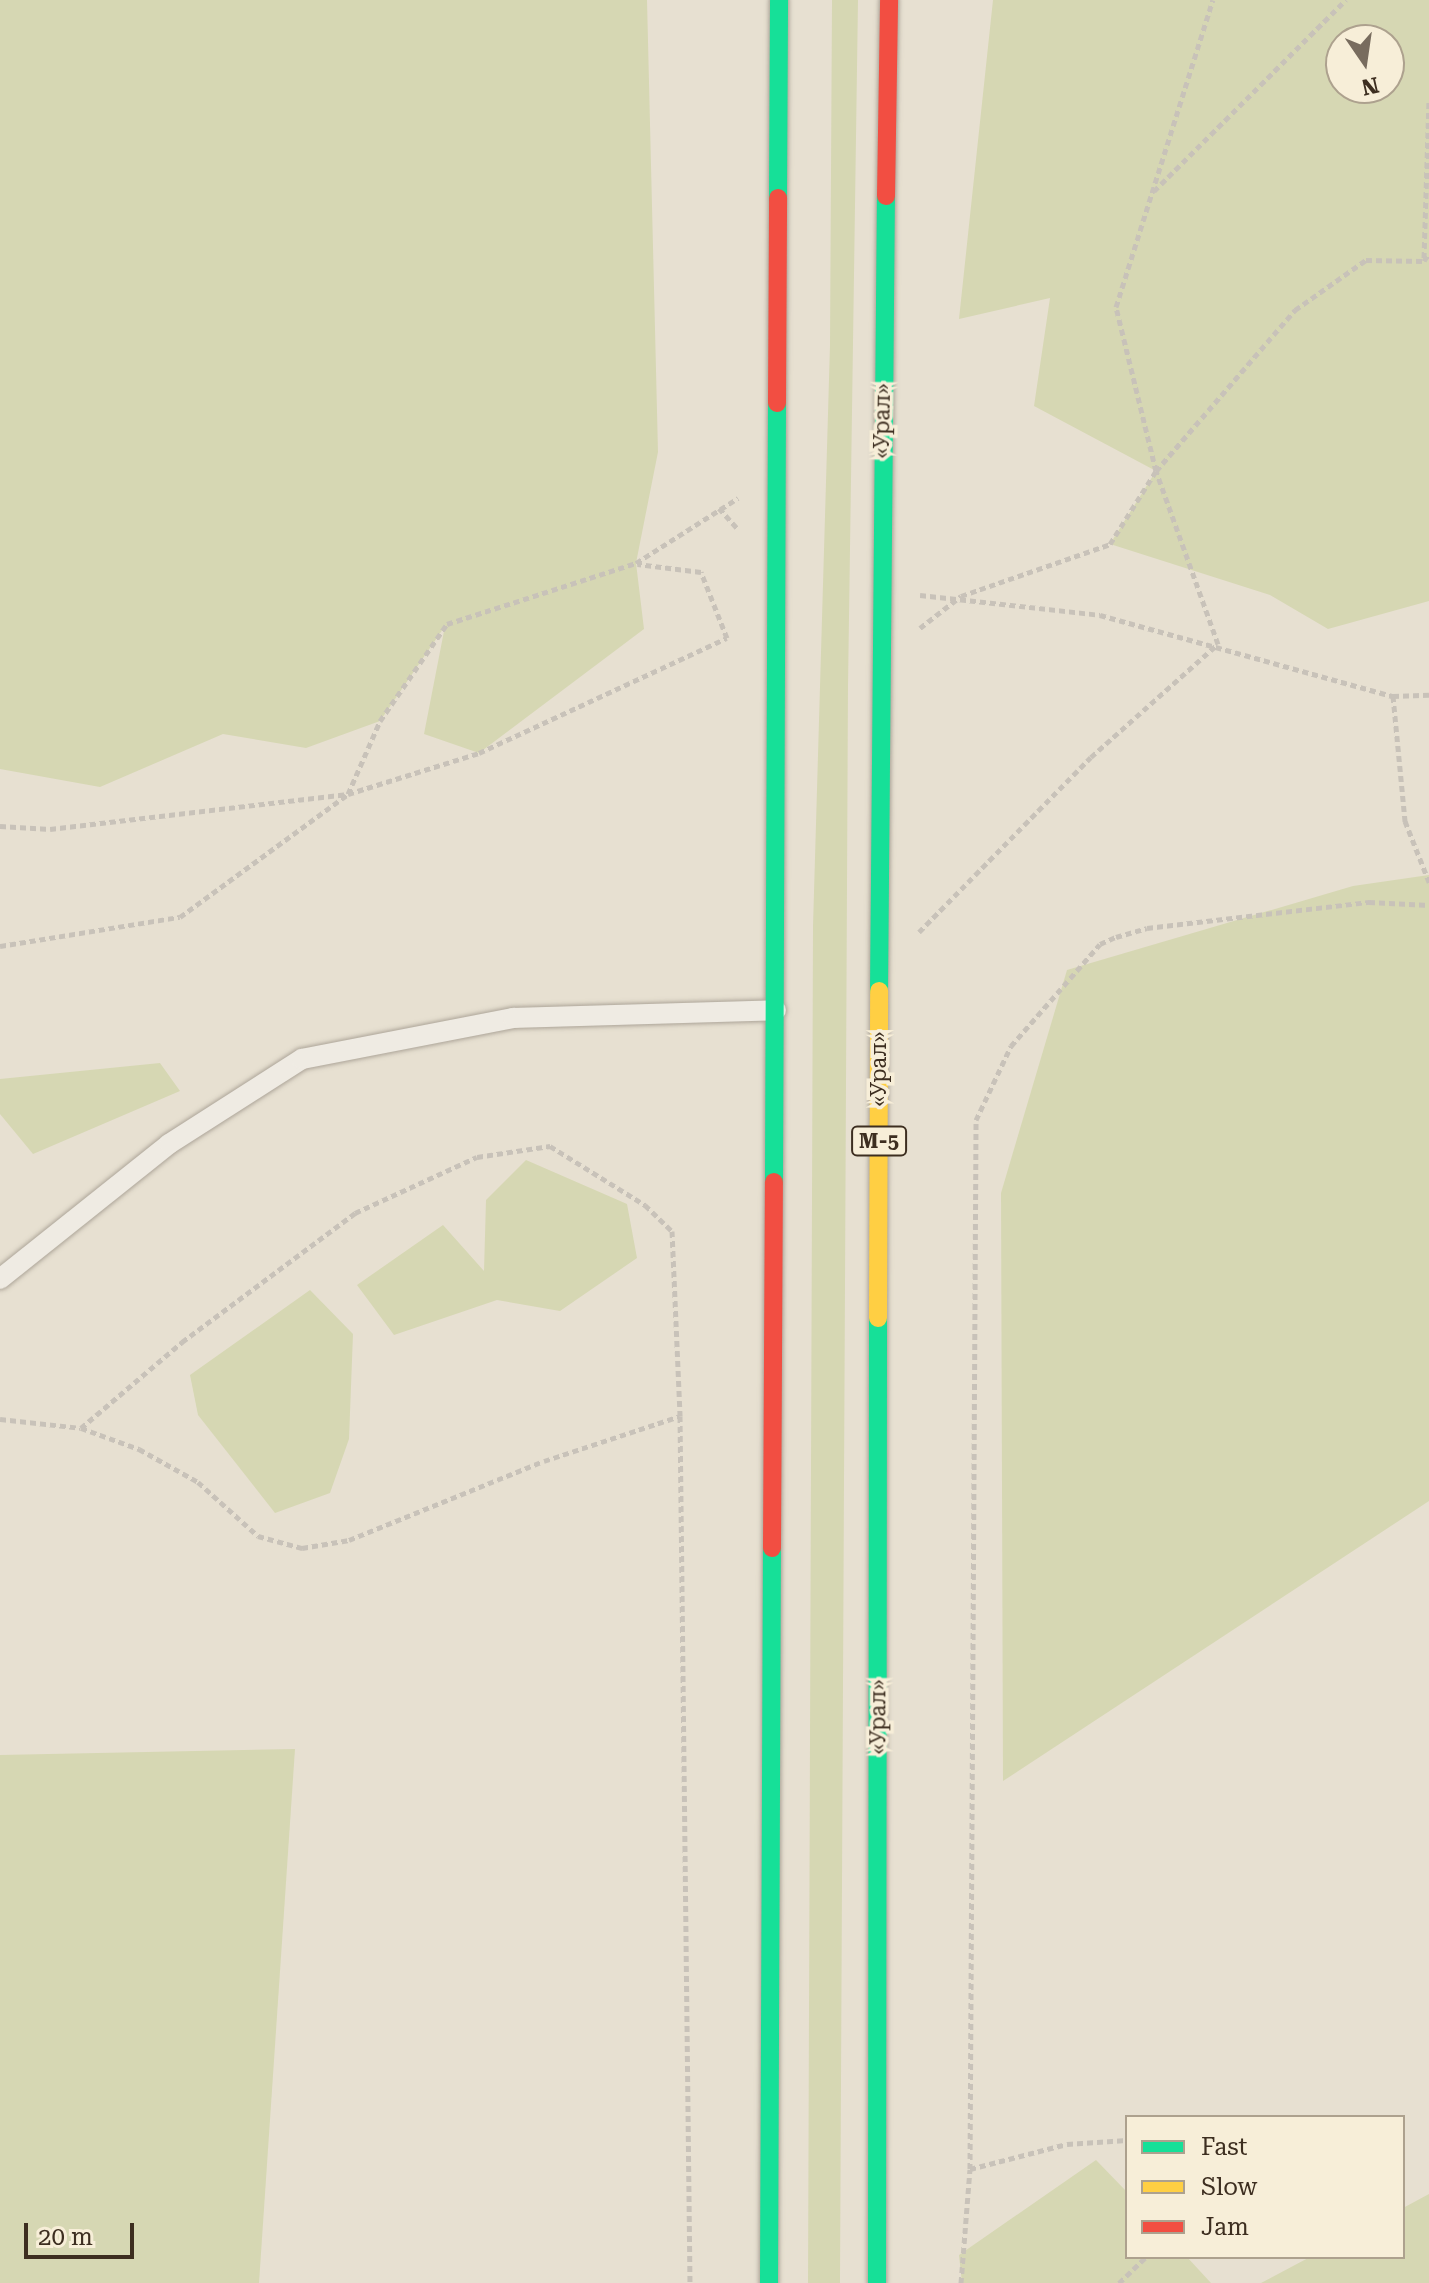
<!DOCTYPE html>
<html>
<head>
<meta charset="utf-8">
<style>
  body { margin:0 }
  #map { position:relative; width:1429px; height:2283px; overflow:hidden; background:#e7e0d1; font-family:"Roboto Serif",serif }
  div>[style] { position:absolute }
  .green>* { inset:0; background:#d6d7b3 }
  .path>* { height:5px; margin-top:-2.5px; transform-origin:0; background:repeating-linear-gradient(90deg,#c8c2b9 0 6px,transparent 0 10px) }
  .roads { filter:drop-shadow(0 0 2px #ada599) drop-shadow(0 0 2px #ada599) }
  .lane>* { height:20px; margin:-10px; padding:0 10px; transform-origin:10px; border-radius:10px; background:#efebe3 }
  .fast>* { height:18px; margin:-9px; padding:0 9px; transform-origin:9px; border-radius:9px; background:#16e098 }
  .slow>* { height:18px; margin:-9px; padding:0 9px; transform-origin:9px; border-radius:9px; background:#ffcf43 }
  .jam>* { height:18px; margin:-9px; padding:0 9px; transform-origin:9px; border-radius:9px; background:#f24e42 }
  span { translate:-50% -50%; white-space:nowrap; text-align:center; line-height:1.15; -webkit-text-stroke:7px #f7eed8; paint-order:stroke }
  .shield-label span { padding:2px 6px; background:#f7eed8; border:2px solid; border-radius:6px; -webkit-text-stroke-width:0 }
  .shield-label { font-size:20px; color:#3d2e20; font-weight:700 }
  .street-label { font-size:22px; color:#3d2e20 }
  .legend { position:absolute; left:1125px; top:2115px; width:280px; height:144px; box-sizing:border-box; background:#f7eed8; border:2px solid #ada18e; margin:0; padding:10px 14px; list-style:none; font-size:24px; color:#3d2e20 }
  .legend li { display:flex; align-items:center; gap:16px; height:40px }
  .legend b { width:40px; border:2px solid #ada18e }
  .north { position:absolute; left:1325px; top:24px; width:80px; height:80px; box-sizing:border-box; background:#f7eed8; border:2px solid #ada18e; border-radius:50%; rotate:167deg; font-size:22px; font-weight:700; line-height:32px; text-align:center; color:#3d2e20 }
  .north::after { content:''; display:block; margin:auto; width:28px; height:36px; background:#786c5e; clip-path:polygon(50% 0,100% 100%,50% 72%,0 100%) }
  .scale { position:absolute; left:24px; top:2223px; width:110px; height:36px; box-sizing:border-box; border:4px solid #3d2e20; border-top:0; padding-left:10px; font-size:24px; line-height:28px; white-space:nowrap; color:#3d2e20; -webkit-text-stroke:6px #f7eed8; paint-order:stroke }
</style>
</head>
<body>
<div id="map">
  <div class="green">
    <div style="clip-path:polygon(0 0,647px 0,658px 452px,636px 563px,644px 629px,479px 753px,424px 734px,445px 626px,380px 721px,306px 748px,223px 734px,100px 787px,0 769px)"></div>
    <div style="clip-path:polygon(832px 0,858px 0,848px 686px,840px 2283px,808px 2283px,813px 926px,830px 345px)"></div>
    <div style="clip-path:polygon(evenodd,993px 0,1429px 0,1429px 601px,1328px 629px,1270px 595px,1110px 544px,1156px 471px,1034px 406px,1050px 298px,959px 319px,993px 0,1341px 40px,1389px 40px,1389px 88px,1341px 88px,1341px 40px)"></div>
    <div style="clip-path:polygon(1429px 875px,1429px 1501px,1003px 1781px,1001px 1193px,1067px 970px,1353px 886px)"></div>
    <div style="clip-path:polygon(160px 1063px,180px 1091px,33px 1154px,0 1114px,0 1079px)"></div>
    <div style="clip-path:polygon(526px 1160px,627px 1204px,637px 1258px,560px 1311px,497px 1300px,394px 1335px,357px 1285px,443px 1225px,484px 1271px,486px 1200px)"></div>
    <div style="clip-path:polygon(310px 1290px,353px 1334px,349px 1439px,330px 1493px,275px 1513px,198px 1415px,190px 1375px)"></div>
    <div style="clip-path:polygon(295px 1749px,259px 2283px,0 2283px,0 1755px)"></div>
    <div style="clip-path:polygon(1096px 2160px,1127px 2192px,1127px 2257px,1187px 2257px,1211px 2283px,962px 2283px,959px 2255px)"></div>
    <div style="clip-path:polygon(1429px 2194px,1429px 2283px,1261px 2283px,1310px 2257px,1403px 2257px,1403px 2208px)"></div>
  </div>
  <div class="path">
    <div style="left:1154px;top:191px;width:271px;rotate:-44.9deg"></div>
    <div style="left:1424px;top:258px;width:159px;rotate:-88.2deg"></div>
    <div style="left:719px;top:508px;width:27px;rotate:48deg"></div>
    <div style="left:920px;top:595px;width:181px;rotate:6.3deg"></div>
    <div style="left:1100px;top:615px;width:304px;rotate:15.5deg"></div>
    <div style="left:1393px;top:696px;width:36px;rotate:-2deg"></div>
    <div style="left:920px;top:628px;width:52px;rotate:-38deg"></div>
    <div style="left:961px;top:596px;width:158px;rotate:-19.2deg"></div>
    <div style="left:1110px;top:544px;width:86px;rotate:-57.8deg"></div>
    <div style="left:1156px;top:471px;width:213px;rotate:-49.2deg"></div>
    <div style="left:1295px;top:310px;width:87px;rotate:-35.2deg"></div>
    <div style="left:1366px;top:260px;width:58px;rotate:1deg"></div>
    <div style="left:1424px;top:261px;width:9px;rotate:-58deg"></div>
    <div style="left:1393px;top:696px;width:126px;rotate:84.5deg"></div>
    <div style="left:1405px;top:821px;width:66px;rotate:68.5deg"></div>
    <div style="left:0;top:826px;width:50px;rotate:3.4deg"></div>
    <div style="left:50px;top:829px;width:300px;rotate:-6.7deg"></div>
    <div style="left:348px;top:794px;width:137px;rotate:-17.4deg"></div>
    <div style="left:479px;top:753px;width:273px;rotate:-24.9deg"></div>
    <div style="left:727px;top:638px;width:71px;rotate:-111.5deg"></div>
    <div style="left:701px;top:572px;width:64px;rotate:-172.9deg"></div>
    <div style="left:919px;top:932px;width:245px;rotate:-45.5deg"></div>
    <div style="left:1091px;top:757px;width:170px;rotate:-41.7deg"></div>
    <div style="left:1218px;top:644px;width:184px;rotate:-109.7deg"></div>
    <div style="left:1156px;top:471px;width:169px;rotate:-103.7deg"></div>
    <div style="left:1116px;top:307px;width:322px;rotate:-72.5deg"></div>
    <div style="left:0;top:946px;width:182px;rotate:-9.2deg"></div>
    <div style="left:180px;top:917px;width:208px;rotate:-36.2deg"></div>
    <div style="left:348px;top:794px;width:80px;rotate:-66.3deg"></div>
    <div style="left:380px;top:721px;width:118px;rotate:-55.4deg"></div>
    <div style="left:447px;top:624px;width:199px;rotate:-17.9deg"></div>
    <div style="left:636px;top:563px;width:121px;rotate:-32.5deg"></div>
    <div style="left:0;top:1419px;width:81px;rotate:6.3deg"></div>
    <div style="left:81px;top:1428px;width:62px;rotate:19.9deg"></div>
    <div style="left:139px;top:1449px;width:68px;rotate:29.2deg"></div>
    <div style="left:198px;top:1482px;width:81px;rotate:42deg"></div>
    <div style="left:258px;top:1536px;width:46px;rotate:15.3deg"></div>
    <div style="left:302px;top:1548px;width:48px;rotate:-9.7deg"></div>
    <div style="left:349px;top:1540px;width:210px;rotate:-22.1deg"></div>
    <div style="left:544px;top:1461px;width:143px;rotate:-18.3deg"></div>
    <div style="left:81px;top:1428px;width:133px;rotate:-40.4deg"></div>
    <div style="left:182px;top:1342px;width:216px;rotate:-36.7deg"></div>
    <div style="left:355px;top:1213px;width:134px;rotate:-24.7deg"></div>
    <div style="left:477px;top:1157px;width:74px;rotate:-8.6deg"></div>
    <div style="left:550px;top:1146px;width:112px;rotate:31.8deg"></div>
    <div style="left:645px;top:1205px;width:37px;rotate:44deg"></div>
    <div style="left:672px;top:1231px;width:185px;rotate:87.5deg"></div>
    <div style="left:680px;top:1416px;width:867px;rotate:89.34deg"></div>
    <div style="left:970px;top:2169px;width:100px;rotate:-14.5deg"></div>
    <div style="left:1067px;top:2144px;width:60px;rotate:-3.8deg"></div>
    <div style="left:961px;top:2283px;width:114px;rotate:-85.5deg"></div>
    <div style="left:970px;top:2169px;width:1049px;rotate:-89.67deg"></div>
    <div style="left:976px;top:1120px;width:82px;rotate:-64.7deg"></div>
    <div style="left:1011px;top:1046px;width:135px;rotate:-48.9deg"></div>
    <div style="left:1100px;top:944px;width:17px;rotate:-24deg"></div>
    <div style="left:1116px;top:937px;width:32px;rotate:-16deg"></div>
    <div style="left:1147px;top:928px;width:224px;rotate:-6.7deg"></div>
    <div style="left:1369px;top:902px;width:60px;rotate:2.9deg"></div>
    <div style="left:1119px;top:2283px;width:37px;rotate:-44deg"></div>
  </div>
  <div class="roads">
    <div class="lane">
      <div style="left:0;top:1279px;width:216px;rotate:-38.6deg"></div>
      <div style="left:169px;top:1144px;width:158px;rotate:-32.6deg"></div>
      <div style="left:302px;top:1059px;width:215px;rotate:-11deg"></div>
      <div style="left:513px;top:1018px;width:263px;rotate:-1.7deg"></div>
    </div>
    <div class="fast">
      <div style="left:778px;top:198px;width:198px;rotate:-89.7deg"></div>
      <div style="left:879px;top:991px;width:795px;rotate:-89.5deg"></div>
      <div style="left:774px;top:1182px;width:779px;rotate:-89.78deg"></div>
      <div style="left:769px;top:2283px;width:735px;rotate:-89.77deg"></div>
      <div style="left:877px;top:2283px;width:965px;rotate:-89.94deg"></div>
    </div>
    <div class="slow">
      <div style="left:878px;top:1318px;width:327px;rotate:-89.8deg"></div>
    </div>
    <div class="jam">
      <div style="left:886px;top:196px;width:196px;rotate:-89.1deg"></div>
      <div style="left:777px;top:403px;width:205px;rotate:-89.7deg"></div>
      <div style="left:772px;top:1548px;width:366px;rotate:-89.7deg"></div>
    </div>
  </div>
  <div class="shield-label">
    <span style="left:879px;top:1141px">М-5</span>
  </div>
  <div class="street-label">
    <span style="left:882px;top:421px;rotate:-89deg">«Урал»</span>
    <span style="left:879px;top:1069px;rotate:-90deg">«Урал»</span>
    <span style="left:878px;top:1717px;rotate:-90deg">«Урал»</span>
  </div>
  <ul class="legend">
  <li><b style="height:10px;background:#16e098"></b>Fast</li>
  <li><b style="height:10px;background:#ffcf43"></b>Slow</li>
  <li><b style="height:10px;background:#f24e42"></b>Jam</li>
  </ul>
  <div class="north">N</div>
  <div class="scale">20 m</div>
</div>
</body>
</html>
